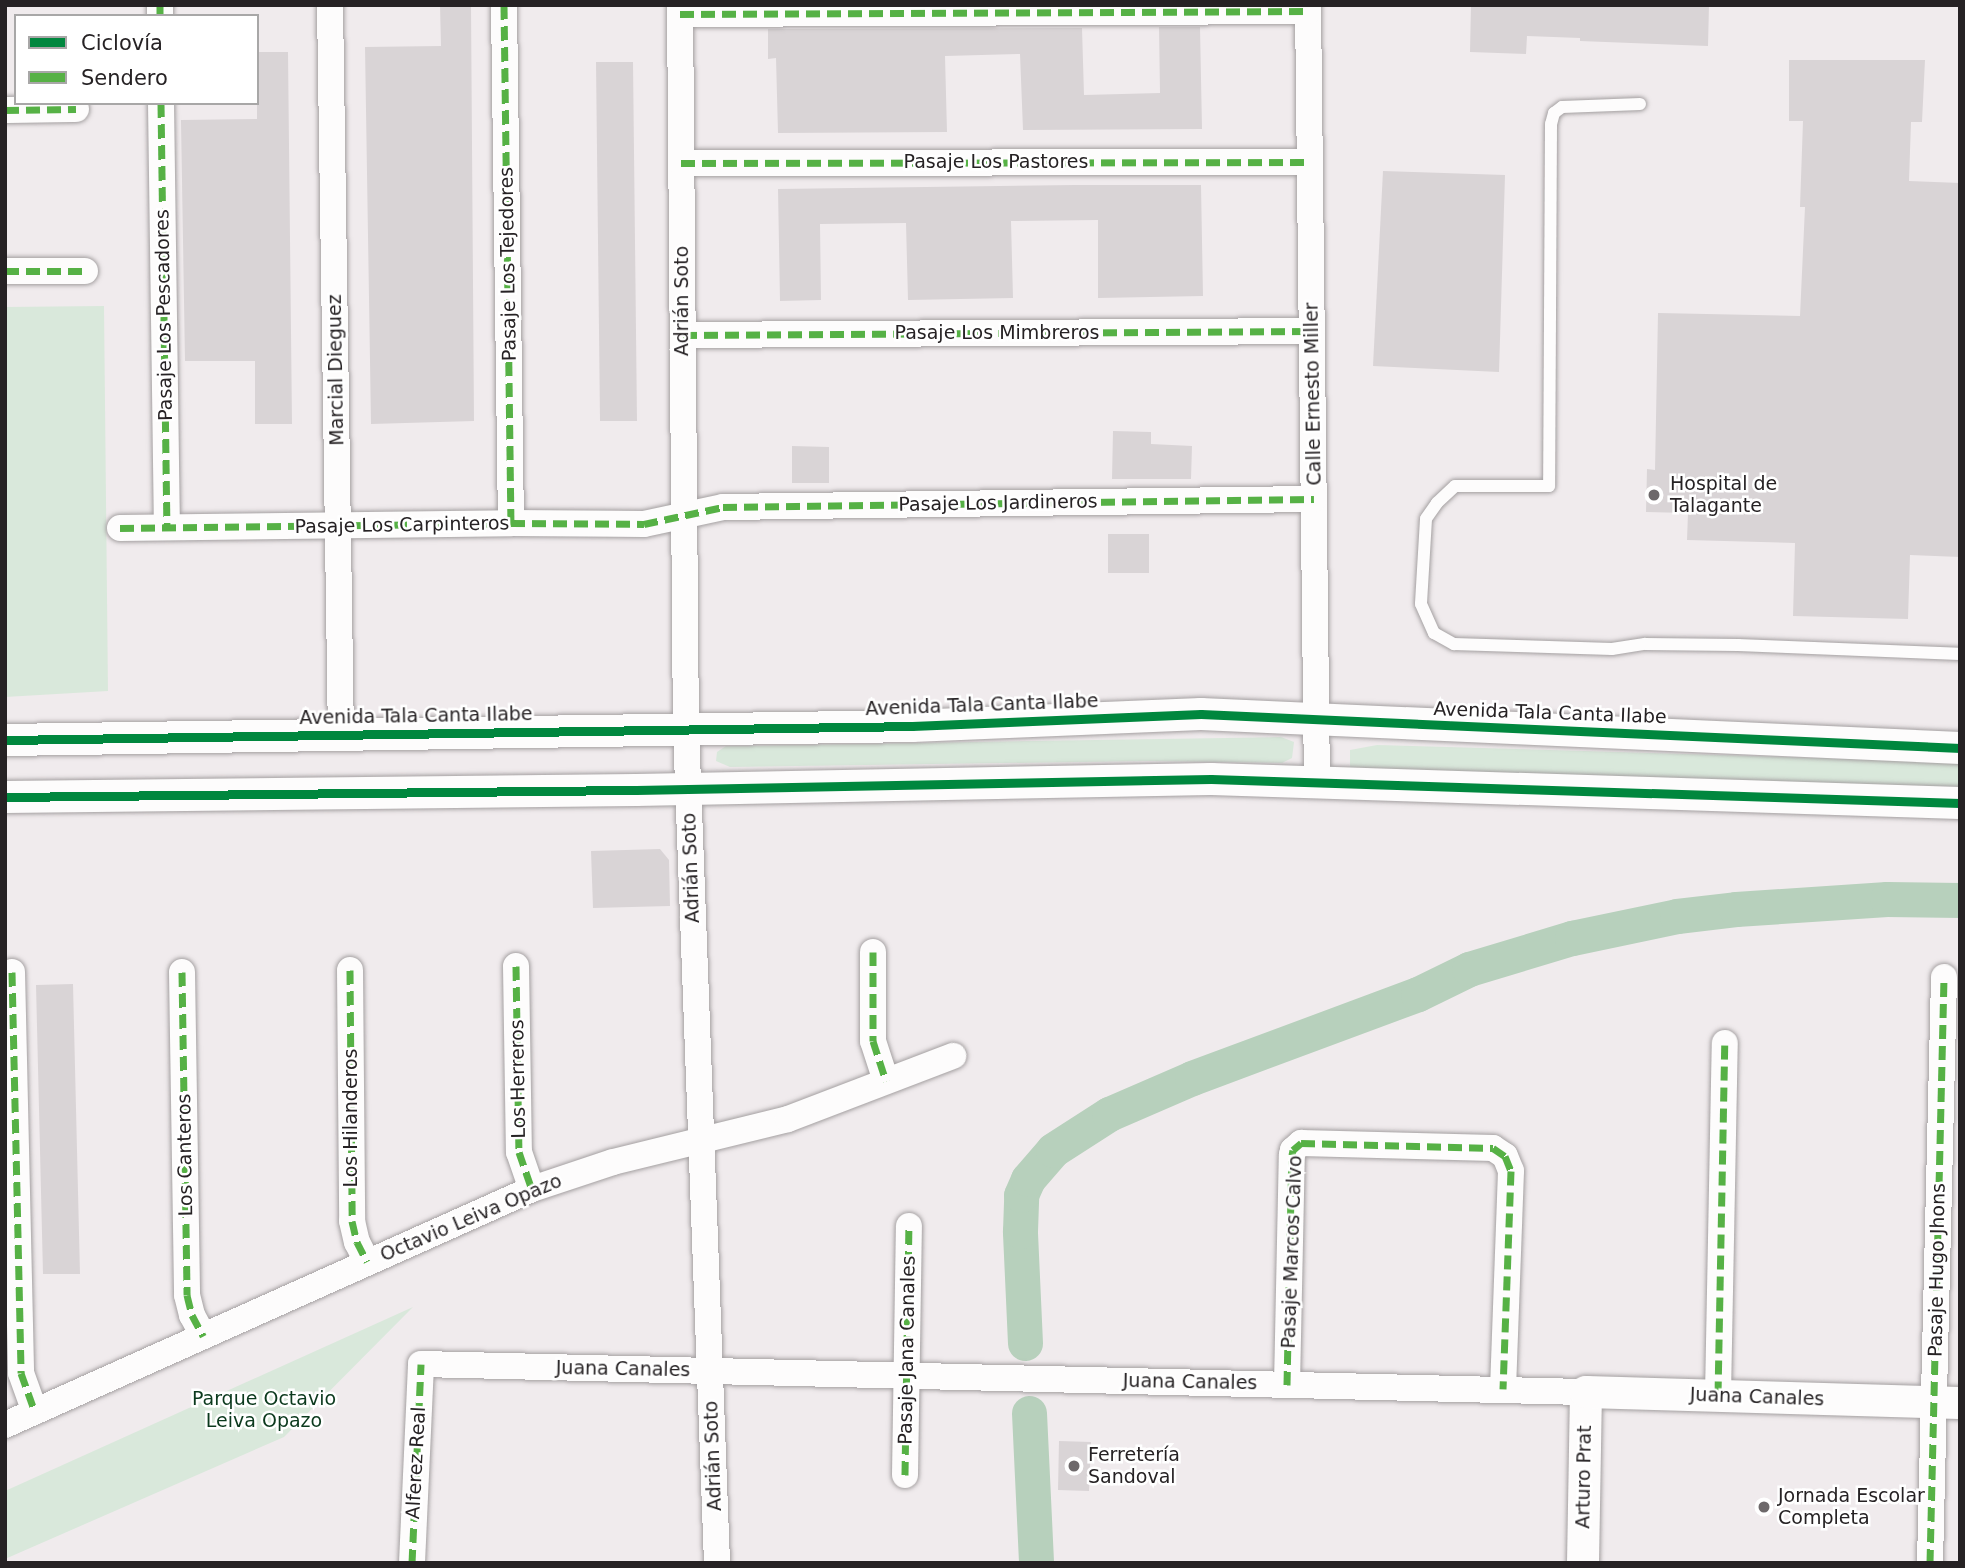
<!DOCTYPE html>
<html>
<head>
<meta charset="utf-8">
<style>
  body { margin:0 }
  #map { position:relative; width:1965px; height:1568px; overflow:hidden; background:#f0ebed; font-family:"DejaVu Sans",sans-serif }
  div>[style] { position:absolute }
  .green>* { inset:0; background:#d9e8db }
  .canal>* { height:35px; margin:-17.5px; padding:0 17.5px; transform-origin:17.5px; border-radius:17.5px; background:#b7d0bc }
  .building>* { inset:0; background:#d9d4d6 }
  .roads { filter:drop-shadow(0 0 2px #a4a0a1) drop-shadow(0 0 2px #a4a0a1) }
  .service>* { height:12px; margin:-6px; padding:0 6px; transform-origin:6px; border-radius:6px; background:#fdfcfc }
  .minor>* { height:26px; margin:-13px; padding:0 13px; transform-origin:13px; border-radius:13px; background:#fdfcfc }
  .tertiary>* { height:32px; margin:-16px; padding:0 16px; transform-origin:16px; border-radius:16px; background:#fdfcfc }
  .quiet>* { height:7px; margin-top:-3.5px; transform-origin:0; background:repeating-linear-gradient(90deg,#56b145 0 14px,transparent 0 21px) }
  .cycleway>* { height:9px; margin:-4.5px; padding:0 4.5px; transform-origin:4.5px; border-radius:4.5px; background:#00873e }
  .dots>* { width:19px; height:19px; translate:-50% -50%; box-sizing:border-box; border:4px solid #fff; border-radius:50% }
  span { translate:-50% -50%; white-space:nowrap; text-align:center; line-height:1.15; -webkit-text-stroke:5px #fff; paint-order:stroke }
  .street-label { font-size:19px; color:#262224 }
  .poi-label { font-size:19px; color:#262224 }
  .left { translate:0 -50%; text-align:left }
  .park-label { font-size:19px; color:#0b391d }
  .frame { position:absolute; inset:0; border:7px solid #262224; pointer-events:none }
  .legend { position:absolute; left:14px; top:14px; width:245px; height:91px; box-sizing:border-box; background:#fff; border:2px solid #a8a7a7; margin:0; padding:9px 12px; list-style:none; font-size:21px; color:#262224 }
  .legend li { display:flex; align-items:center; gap:14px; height:35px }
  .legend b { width:35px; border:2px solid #a8a7a7 }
</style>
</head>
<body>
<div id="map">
  <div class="green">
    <div style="clip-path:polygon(104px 306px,108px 691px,5px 697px,5px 307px)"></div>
    <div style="clip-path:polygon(1281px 737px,1294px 742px,1292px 758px,1282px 763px,1147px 761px,730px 767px,716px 761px,717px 752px,726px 746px)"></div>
    <div style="clip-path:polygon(1377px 745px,1960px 762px,1960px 791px,1350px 768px,1350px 750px)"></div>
    <div style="clip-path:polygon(413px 1307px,284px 1437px,5px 1559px,5px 1491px)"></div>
  </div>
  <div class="canal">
    <div style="left:1025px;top:1343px;width:112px;rotate:-92.6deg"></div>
    <div style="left:1020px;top:1231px;width:36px;rotate:-88deg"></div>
    <div style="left:1021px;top:1195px;width:17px;rotate:-66deg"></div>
    <div style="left:1028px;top:1179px;width:38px;rotate:-49deg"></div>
    <div style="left:1053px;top:1150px;width:67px;rotate:-32.7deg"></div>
    <div style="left:1109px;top:1114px;width:90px;rotate:-23.4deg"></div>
    <div style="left:1192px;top:1078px;width:241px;rotate:-20.4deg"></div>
    <div style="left:1418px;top:994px;width:57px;rotate:-26.1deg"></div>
    <div style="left:1469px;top:969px;width:108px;rotate:-16.8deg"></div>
    <div style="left:1572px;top:938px;width:107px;rotate:-11.8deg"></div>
    <div style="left:1677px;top:916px;width:59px;rotate:-6.8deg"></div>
    <div style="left:1736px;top:909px;width:151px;rotate:-3.8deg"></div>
    <div style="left:1887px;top:899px;width:73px;rotate:0.8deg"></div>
    <div style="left:1029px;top:1413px;width:150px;rotate:87.3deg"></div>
  </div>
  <div class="building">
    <div style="clip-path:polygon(440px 5px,471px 5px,474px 421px,371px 424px,365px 47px,441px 46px)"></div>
    <div style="clip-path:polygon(1471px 5px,1709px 5px,1708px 46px,1580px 41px,1580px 38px,1527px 36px,1526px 54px,1470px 52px)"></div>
    <div style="clip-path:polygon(1159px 27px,1200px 27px,1202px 129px,1023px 130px,1020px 54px,945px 56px,947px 132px,778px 133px,776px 58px,768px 59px,768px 29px,1082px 28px,1084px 95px,1160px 93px)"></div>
    <div style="clip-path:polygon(257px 52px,288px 52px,292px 424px,255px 424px,255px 361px,185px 361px,181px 120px,257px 119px)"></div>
    <div style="clip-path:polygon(1789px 60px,1925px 60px,1922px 122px,1911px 122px,1909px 181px,1960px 183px,1960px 557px,1910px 555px,1908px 619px,1793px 616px,1795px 543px,1687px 540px,1688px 513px,1646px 512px,1647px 469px,1655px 470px,1658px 313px,1800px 316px,1805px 207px,1800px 207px,1803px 121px,1789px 121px)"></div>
    <div style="clip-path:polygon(596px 62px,633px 62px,637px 421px,600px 421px)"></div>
    <div style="clip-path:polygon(1383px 171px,1505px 175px,1499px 372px,1373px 366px)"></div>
    <div style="clip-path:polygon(1075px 185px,1201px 185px,1203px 296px,1098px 298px,1098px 220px,1011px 221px,1013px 298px,908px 300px,906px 223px,820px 224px,821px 300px,780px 301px,778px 189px)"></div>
    <div style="clip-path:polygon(1113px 431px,1151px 432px,1151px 444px,1192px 446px,1191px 479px,1112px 479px)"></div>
    <div style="clip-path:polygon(792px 446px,829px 447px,829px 483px,792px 483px)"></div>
    <div style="clip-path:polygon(1108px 534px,1149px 534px,1149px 573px,1108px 573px)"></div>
    <div style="clip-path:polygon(660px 849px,669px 860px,670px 906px,593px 908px,591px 851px)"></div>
    <div style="clip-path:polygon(73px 984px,80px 1274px,43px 1274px,36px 985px)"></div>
    <div style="clip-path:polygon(1059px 1441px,1091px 1442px,1089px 1491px,1058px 1490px)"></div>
  </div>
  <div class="roads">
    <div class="service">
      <div style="left:1640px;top:104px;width:78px;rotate:177.8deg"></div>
      <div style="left:1562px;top:107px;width:10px;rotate:143deg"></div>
      <div style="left:1554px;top:113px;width:11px;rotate:105deg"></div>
      <div style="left:1551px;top:124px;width:362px;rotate:90.3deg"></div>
      <div style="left:1549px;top:486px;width:94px;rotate:180deg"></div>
      <div style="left:1455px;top:486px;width:25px;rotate:137deg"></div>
      <div style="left:1437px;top:503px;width:19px;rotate:125deg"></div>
      <div style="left:1426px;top:519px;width:85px;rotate:93.4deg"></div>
      <div style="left:1421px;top:604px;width:32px;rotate:66deg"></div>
      <div style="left:1434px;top:633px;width:23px;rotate:29deg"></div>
      <div style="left:1454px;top:644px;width:158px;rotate:1.8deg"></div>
      <div style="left:1612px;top:649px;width:33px;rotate:-9deg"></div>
      <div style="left:1645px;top:644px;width:93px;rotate:0.6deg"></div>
      <div style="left:1738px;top:645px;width:222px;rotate:2.3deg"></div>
    </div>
    <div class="minor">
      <div style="left:160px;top:5px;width:11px;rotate:90deg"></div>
      <div style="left:330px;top:5px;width:730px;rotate:89.14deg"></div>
      <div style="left:504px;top:5px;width:518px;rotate:89.23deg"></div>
      <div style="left:680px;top:5px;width:724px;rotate:89.53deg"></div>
      <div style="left:686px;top:729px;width:835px;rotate:87.87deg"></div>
      <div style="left:1308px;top:5px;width:777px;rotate:89.34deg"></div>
      <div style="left:680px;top:14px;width:628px;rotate:-0.27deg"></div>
      <div style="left:161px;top:103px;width:424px;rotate:89.2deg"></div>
      <div style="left:5px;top:110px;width:71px;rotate:-0.8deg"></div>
      <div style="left:681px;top:163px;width:629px;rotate:-0.09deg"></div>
      <div style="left:5px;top:271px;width:80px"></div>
      <div style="left:683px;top:335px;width:629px;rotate:-0.36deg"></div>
      <div style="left:120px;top:528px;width:391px;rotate:-0.7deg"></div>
      <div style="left:511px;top:523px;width:133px;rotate:0.4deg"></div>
      <div style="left:644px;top:524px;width:81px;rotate:-12.1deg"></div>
      <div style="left:723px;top:507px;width:591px;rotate:-0.78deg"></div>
      <div style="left:873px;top:952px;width:89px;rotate:90deg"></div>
      <div style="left:873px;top:1041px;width:42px;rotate:72deg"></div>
      <div style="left:516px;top:966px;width:186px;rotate:89.1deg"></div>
      <div style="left:519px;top:1152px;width:39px;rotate:71deg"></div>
      <div style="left:350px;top:970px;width:251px;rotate:89.5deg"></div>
      <div style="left:352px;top:1221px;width:22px;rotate:77deg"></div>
      <div style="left:357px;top:1242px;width:22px;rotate:63deg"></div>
      <div style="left:12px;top:972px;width:401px;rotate:88.7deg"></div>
      <div style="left:21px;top:1373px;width:41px;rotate:70.3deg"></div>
      <div style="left:182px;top:972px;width:323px;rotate:89.1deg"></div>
      <div style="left:187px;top:1295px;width:21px;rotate:76deg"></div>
      <div style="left:192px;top:1315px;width:24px;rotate:62deg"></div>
      <div style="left:1287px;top:1385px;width:230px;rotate:-88.8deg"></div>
      <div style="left:1292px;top:1155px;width:5px;rotate:-79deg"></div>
      <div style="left:1293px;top:1150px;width:11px;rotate:-41deg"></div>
      <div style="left:1301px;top:1143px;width:192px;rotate:1.5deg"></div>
      <div style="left:1493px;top:1148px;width:14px;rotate:34deg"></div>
      <div style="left:1505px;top:1156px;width:16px;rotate:68deg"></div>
      <div style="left:1511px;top:1171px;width:218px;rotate:92.1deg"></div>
      <div style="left:1718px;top:1395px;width:352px;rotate:-88.9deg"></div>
      <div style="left:5px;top:1425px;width:577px;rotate:-24.12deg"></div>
      <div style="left:532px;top:1189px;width:85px;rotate:-18.4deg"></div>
      <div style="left:613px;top:1162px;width:180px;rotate:-13.8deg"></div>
      <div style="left:788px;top:1119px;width:177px;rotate:-20.9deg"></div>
      <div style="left:905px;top:1475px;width:249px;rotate:-89.1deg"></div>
      <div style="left:412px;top:1563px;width:199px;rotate:-87.4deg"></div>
      <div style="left:421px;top:1364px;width:1165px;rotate:1.38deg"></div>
      <div style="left:1930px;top:1563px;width:586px;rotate:-88.63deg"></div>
    </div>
    <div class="tertiary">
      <div style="left:5px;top:740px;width:907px;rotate:-0.88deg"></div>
      <div style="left:912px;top:726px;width:289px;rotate:-2.4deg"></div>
      <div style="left:1201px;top:714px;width:760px;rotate:2.56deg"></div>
      <div style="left:5px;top:797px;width:631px;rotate:-0.64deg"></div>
      <div style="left:636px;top:790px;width:575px;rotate:-1.1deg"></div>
      <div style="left:1211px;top:779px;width:749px;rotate:1.84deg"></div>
      <div style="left:1583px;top:1563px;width:171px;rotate:-89deg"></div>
      <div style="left:1586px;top:1392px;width:374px;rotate:1.7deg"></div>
    </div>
  </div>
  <div class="quiet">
    <div style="left:160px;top:5px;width:11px;rotate:90deg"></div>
    <div style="left:504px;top:5px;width:518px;rotate:89.23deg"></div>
    <div style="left:680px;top:14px;width:628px;rotate:-0.27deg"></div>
    <div style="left:161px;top:103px;width:424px;rotate:89.2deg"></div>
    <div style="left:5px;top:110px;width:71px;rotate:-0.8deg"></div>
    <div style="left:681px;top:163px;width:629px;rotate:-0.09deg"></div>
    <div style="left:5px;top:271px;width:80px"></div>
    <div style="left:683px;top:335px;width:629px;rotate:-0.36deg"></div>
    <div style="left:120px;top:528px;width:391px;rotate:-0.7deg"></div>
    <div style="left:511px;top:523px;width:133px;rotate:0.4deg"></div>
    <div style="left:644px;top:524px;width:81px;rotate:-12.1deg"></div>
    <div style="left:723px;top:507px;width:591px;rotate:-0.78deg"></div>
    <div style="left:873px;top:952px;width:89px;rotate:90deg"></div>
    <div style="left:873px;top:1041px;width:42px;rotate:72deg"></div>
    <div style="left:516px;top:966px;width:186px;rotate:89.1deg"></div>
    <div style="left:519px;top:1152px;width:39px;rotate:71deg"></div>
    <div style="left:350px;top:970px;width:251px;rotate:89.5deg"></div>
    <div style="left:352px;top:1221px;width:22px;rotate:77deg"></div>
    <div style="left:357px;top:1242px;width:22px;rotate:63deg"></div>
    <div style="left:12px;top:972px;width:401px;rotate:88.7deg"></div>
    <div style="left:21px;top:1373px;width:41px;rotate:70.3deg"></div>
    <div style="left:182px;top:972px;width:323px;rotate:89.1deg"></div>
    <div style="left:187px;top:1295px;width:21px;rotate:76deg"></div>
    <div style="left:192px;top:1315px;width:24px;rotate:62deg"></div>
    <div style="left:1287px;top:1385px;width:230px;rotate:-88.8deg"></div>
    <div style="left:1292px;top:1155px;width:5px;rotate:-79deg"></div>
    <div style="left:1293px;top:1150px;width:11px;rotate:-41deg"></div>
    <div style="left:1301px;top:1143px;width:192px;rotate:1.5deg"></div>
    <div style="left:1493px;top:1148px;width:14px;rotate:34deg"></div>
    <div style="left:1505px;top:1156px;width:16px;rotate:68deg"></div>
    <div style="left:1511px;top:1171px;width:218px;rotate:92.1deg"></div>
    <div style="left:1718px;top:1395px;width:352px;rotate:-88.9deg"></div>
    <div style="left:905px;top:1475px;width:249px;rotate:-89.1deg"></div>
    <div style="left:412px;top:1563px;width:199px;rotate:-87.4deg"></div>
    <div style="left:1930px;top:1563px;width:586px;rotate:-88.63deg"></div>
  </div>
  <div class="cycleway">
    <div style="left:5px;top:740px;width:907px;rotate:-0.88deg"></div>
    <div style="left:912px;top:726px;width:289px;rotate:-2.4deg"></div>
    <div style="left:1201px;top:714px;width:760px;rotate:2.56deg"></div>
    <div style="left:5px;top:797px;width:631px;rotate:-0.64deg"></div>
    <div style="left:636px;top:790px;width:575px;rotate:-1.1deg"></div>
    <div style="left:1211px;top:779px;width:749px;rotate:1.84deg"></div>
  </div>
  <div class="dots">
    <div style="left:1654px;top:495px;background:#6d686a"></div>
    <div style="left:1074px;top:1466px;background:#6d686a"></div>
    <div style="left:1764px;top:1507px;background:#6d686a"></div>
  </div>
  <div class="street-label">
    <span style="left:996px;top:162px">Pasaje Los Pastores</span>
    <span style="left:508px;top:264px;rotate:-91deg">Pasaje Los Tejedores</span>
    <span style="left:682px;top:301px;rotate:-90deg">Adrián Soto</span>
    <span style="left:164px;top:315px;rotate:-91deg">Pasaje Los Pescadores</span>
    <span style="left:997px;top:333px">Pasaje Los Mimbreros</span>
    <span style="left:336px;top:370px;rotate:-91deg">Marcial Dieguez</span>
    <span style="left:1313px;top:394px;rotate:-91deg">Calle Ernesto Miller</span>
    <span style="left:998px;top:503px;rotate:-1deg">Pasaje Los Jardineros</span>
    <span style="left:402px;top:525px;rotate:-1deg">Pasaje Los Carpinteros</span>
    <span style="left:982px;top:705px;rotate:-2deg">Avenida Tala Canta Ilabe</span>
    <span style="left:1550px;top:713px;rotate:2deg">Avenida Tala Canta Ilabe</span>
    <span style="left:416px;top:716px;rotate:-1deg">Avenida Tala Canta Ilabe</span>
    <span style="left:691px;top:868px;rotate:-92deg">Adrián Soto</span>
    <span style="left:518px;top:1079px;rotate:-91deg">Los Herreros</span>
    <span style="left:351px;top:1118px;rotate:-90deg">Los Hilanderos</span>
    <span style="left:185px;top:1155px;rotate:-91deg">Los Canteros</span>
    <span style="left:471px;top:1218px;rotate:-23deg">Octavio Leiva Opazo</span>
    <span style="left:1292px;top:1252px;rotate:-88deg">Pasaje Marcos Calvo</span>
    <span style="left:1937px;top:1270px;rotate:-89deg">Pasaje Hugo Jhons</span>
    <span style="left:907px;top:1350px;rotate:-89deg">Pasaje Jana Canales</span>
    <span style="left:623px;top:1369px;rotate:1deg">Juana Canales</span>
    <span style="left:1190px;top:1382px;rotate:1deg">Juana Canales</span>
    <span style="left:1757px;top:1397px;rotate:2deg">Juana Canales</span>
    <span style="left:713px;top:1456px;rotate:-92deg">Adrián Soto</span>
    <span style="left:416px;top:1463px;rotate:-87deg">Alferez Real</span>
    <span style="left:1584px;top:1477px;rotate:-89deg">Arturo Prat</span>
  </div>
  <div class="poi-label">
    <span class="left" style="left:1670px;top:495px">Hospital de<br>Talagante</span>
    <span class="left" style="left:1088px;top:1466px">Ferretería<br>Sandoval</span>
    <span class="left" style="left:1778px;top:1507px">Jornada Escolar<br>Completa</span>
  </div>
  <div class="park-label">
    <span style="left:264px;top:1410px">Parque Octavio<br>Leiva Opazo</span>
  </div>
  <div class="frame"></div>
  <ul class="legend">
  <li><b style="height:9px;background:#00873e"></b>Ciclovía</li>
  <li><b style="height:9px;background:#56b145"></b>Sendero</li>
  </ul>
</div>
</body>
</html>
